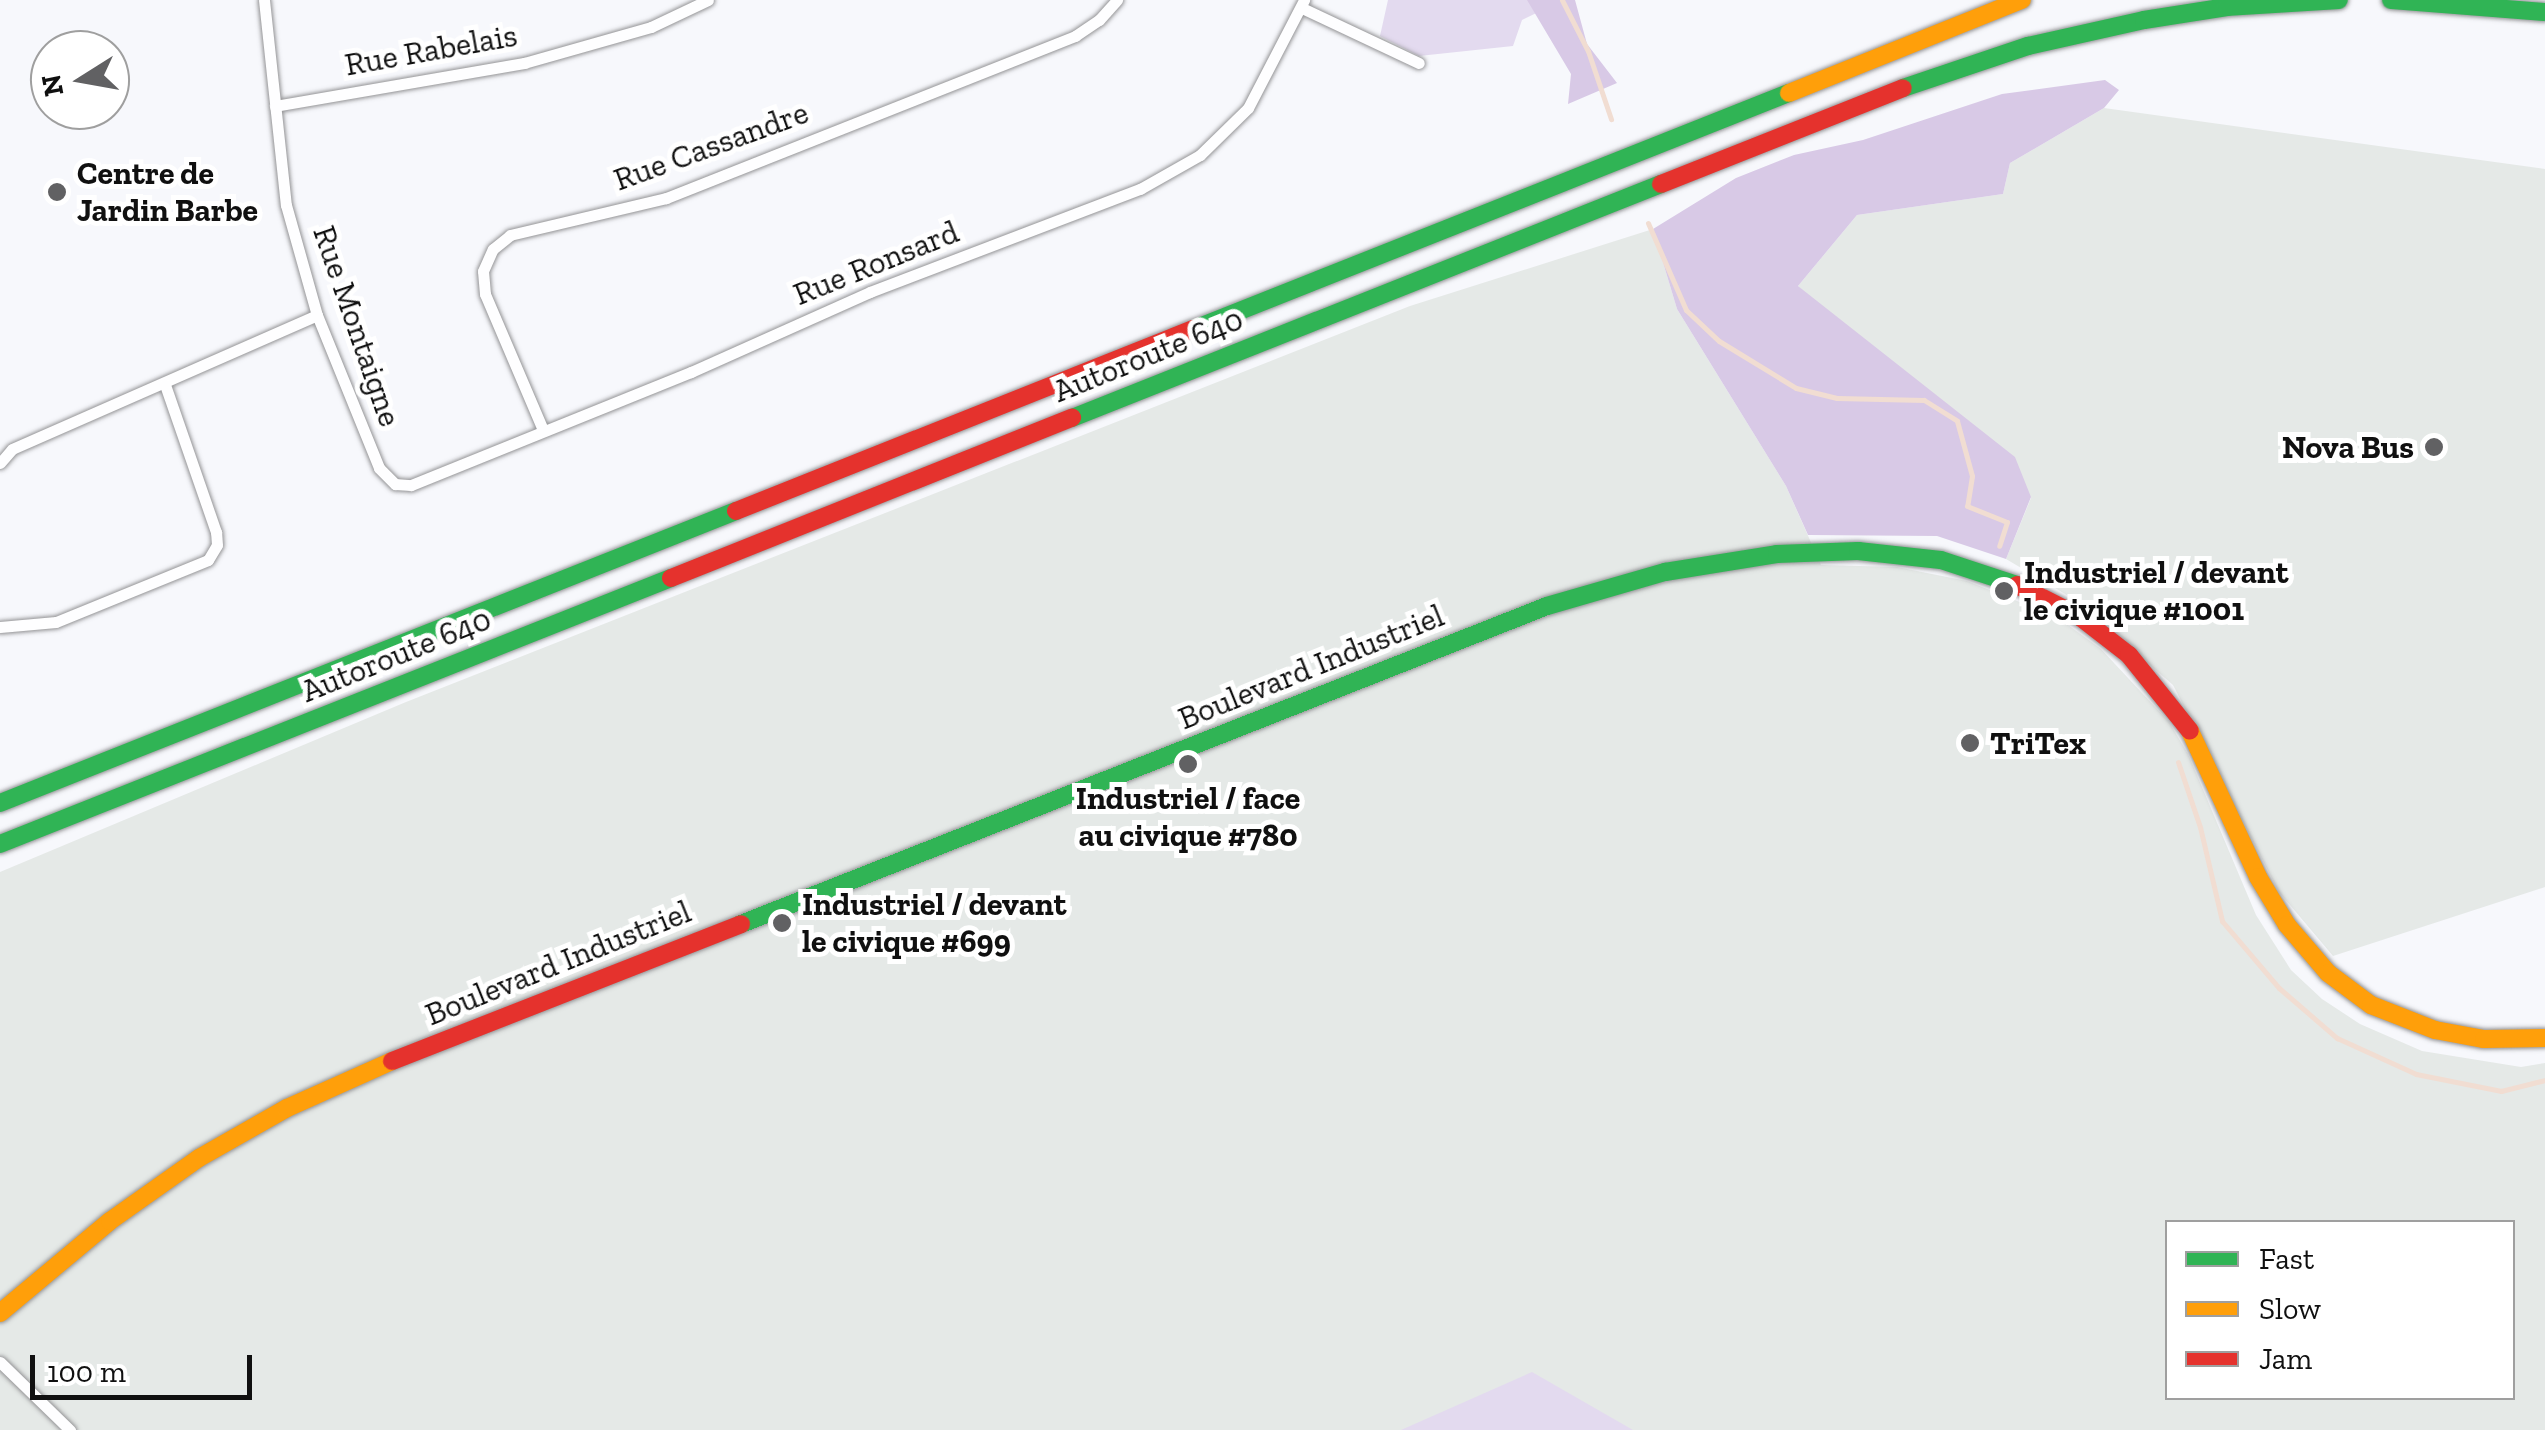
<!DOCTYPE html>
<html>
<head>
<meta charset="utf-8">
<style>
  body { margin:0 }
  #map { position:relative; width:2545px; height:1430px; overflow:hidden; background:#f7f8fc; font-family:"Zilla Slab",serif }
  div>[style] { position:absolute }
  .industrial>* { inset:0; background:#e5e9e7 }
  .green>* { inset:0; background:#e3daef }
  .forest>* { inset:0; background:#d8c9e6 }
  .stream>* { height:5px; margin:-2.5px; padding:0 2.5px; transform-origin:2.5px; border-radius:2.5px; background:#f1ddd2 }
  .roads { filter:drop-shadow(0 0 2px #949496) drop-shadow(0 0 2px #949496) }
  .street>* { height:11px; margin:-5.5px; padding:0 5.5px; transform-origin:5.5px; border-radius:5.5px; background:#fefeff }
  .fast>* { height:18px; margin:-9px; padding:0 9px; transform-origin:9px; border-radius:9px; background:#30b455 }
  .slow>* { height:18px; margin:-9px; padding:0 9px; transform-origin:9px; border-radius:9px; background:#ff9f0a }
  .jam>* { height:18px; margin:-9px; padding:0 9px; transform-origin:9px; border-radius:9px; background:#e5322d }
  .dots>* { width:28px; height:28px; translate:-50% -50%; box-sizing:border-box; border:5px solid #fff; border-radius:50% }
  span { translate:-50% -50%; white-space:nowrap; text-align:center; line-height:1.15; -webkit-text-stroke:10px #fff; paint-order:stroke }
  .street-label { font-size:32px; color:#101010 }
  .poi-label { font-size:32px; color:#101010; font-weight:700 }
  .left { translate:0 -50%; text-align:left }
  .right { translate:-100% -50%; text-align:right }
  .legend { position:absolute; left:2165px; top:1220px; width:350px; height:180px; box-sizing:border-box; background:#fff; border:2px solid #9f9f9f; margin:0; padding:12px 18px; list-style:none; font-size:30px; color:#101010 }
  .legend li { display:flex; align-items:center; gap:20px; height:50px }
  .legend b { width:50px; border:2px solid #9f9f9f }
  .north { position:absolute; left:30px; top:30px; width:100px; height:100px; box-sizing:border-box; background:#fff; border:2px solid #9f9f9f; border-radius:50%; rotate:259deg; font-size:28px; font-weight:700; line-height:40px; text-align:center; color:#101010 }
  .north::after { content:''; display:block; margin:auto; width:35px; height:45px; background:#616163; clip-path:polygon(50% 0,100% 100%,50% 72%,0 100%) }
  .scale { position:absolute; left:30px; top:1355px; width:222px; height:45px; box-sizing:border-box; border:5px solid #101010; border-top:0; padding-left:12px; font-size:30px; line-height:35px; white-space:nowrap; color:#101010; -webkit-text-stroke:8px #fff; paint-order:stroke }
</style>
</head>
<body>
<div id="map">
  <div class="industrial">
    <div style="clip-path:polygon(2104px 108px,2545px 169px,2545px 887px,2333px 956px,2279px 892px,2173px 685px,2077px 601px,2006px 559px,2031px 498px,1798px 286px,1857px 215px,2003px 194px,2010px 163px)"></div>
    <div style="clip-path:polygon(evenodd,1653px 229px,1677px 309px,1786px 486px,1821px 565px,1897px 567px,1967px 581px,2057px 617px,2101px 649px,2169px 722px,2188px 754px,2256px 915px,2291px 970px,2322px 999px,2360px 1024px,2422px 1051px,2521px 1067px,2545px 1063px,2545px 1430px,0 1430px,0 872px,406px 702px,1410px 306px,1653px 229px,2168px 1222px,2512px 1222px,2512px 1398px,2168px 1398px,2168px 1222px)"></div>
  </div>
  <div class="green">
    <div style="clip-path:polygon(1388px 0,1563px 0,1522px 20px,1513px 46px,1419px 56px,1380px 36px)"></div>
    <div style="clip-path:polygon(1532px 1372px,1633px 1430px,1401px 1430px)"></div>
  </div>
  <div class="forest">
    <div style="clip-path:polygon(1527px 0,1575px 0,1587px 44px,1617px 83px,1568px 104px,1571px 74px)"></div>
    <div style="clip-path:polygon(2105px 80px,2119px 90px,2104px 108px,2010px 163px,2003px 194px,1857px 215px,1798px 286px,2015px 457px,2031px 497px,2006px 559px,1937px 536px,1808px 535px,1786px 486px,1677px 309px,1653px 229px,1736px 178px,1794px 155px,1863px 140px,2002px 94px)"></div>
  </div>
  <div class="stream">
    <div style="left:1562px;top:0;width:57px;rotate:63deg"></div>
    <div style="left:1588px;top:51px;width:72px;rotate:71.3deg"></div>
    <div style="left:1648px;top:223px;width:95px;rotate:66.4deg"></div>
    <div style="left:1686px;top:310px;width:45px;rotate:43.2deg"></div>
    <div style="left:1719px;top:341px;width:90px;rotate:31.4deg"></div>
    <div style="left:1796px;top:388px;width:42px;rotate:13.7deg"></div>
    <div style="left:1837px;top:398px;width:87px;rotate:1.3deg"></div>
    <div style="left:1924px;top:400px;width:39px;rotate:32deg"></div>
    <div style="left:1957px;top:421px;width:57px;rotate:74.7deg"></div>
    <div style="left:1972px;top:476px;width:30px;rotate:99deg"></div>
    <div style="left:1967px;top:506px;width:43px;rotate:21.8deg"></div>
    <div style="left:2007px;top:522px;width:25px;rotate:108deg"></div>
    <div style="left:2178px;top:762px;width:69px;rotate:71.3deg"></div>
    <div style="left:2200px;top:827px;width:97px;rotate:76.8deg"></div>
    <div style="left:2222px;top:921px;width:88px;rotate:49.6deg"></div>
    <div style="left:2279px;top:988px;width:77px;rotate:40.8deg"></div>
    <div style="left:2337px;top:1038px;width:87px;rotate:24.5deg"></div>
    <div style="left:2416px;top:1074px;width:87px;rotate:11.3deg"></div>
    <div style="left:2501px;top:1091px;width:45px;rotate:-14deg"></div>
  </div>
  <div class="roads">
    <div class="street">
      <div style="left:264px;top:0;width:206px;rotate:83.9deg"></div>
      <div style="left:286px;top:205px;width:114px;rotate:74.3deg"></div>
      <div style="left:317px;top:315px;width:165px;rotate:67.9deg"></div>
      <div style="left:379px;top:468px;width:23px;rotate:45deg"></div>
      <div style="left:395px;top:484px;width:16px;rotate:4deg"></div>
      <div style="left:411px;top:485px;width:302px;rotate:-22deg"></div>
      <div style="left:691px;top:372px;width:196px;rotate:-24.1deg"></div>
      <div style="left:870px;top:292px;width:289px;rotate:-20.9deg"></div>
      <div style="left:1140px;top:189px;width:69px;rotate:-29.5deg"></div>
      <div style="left:1200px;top:155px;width:67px;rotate:-44.4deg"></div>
      <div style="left:1248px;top:108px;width:122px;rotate:-62.6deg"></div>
      <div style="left:1302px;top:8px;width:129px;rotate:25.2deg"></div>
      <div style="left:275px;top:106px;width:253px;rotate:-9.8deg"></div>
      <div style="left:524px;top:63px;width:132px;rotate:-15.8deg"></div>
      <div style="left:651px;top:27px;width:63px;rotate:-25.3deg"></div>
      <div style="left:543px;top:430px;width:148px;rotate:-113.1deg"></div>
      <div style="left:485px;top:294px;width:23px;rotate:-95deg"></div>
      <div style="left:483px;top:271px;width:24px;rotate:-66deg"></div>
      <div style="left:493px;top:249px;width:22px;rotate:-39deg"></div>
      <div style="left:510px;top:235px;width:160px;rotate:-13.3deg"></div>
      <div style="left:666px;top:198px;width:440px;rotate:-21.6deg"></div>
      <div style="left:1075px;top:36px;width:29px;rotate:-34deg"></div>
      <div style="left:1099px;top:20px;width:27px;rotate:-48deg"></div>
      <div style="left:0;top:463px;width:18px;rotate:-49deg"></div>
      <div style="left:12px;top:449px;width:333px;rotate:-23.7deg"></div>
      <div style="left:0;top:627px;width:56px;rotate:-5.1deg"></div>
      <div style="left:56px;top:622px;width:164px;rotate:-22.2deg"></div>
      <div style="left:208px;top:560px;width:17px;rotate:-59deg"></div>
      <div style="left:217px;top:545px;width:13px;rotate:-94deg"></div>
      <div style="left:216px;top:532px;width:156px;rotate:-109.1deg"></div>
      <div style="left:0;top:1362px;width:98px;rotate:44.2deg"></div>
    </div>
    <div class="fast">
      <div style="left:2391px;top:0;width:154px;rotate:4.5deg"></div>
      <div style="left:1903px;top:88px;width:132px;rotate:-18.6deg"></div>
      <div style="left:2028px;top:46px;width:119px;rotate:-12.6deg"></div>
      <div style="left:2144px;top:20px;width:84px;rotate:-8.9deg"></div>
      <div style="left:2227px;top:7px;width:112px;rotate:-3.6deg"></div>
      <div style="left:1194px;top:329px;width:640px;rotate:-21.64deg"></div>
      <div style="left:1072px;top:418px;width:634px;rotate:-21.67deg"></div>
      <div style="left:0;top:803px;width:792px;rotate:-21.64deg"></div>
      <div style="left:0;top:844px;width:722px;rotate:-21.62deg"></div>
      <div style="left:741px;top:924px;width:866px;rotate:-21.53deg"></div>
      <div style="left:1547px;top:606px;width:123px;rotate:-16.1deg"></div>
      <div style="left:1665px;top:572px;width:113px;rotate:-9.1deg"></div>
      <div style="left:1777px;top:554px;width:81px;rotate:-2.1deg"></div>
      <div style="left:1858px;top:551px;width:83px;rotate:6.2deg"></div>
      <div style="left:1941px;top:560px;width:80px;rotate:18.2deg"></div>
    </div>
    <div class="slow">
      <div style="left:1789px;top:93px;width:251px;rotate:-21.8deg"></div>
      <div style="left:2190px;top:731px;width:161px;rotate:65deg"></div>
      <div style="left:2258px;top:877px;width:56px;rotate:58.9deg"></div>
      <div style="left:2287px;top:925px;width:63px;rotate:49.5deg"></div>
      <div style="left:2328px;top:973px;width:54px;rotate:36.7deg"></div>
      <div style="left:2371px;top:1005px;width:69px;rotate:21.3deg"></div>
      <div style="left:2435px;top:1030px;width:50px;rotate:10.4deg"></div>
      <div style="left:2484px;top:1039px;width:61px;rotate:-0.9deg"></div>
      <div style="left:0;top:1313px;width:143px;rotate:-39.9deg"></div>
      <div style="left:110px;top:1221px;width:109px;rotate:-35.3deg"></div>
      <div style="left:199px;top:1158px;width:101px;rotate:-29.6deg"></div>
      <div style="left:287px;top:1108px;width:115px;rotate:-24.1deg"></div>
    </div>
    <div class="jam">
      <div style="left:1661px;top:184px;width:260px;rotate:-21.6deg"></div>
      <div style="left:736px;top:511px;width:493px;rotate:-21.7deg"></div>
      <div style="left:671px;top:578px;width:432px;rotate:-21.8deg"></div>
      <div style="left:2017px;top:585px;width:71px;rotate:26.9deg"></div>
      <div style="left:2080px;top:617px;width:62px;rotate:37.8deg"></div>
      <div style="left:2129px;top:655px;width:97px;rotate:51.2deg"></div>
      <div style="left:392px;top:1061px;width:375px;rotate:-21.4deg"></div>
    </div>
  </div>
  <div class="dots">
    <div style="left:57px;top:192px;background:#616163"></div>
    <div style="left:2434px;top:447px;background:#616163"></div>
    <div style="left:2004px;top:591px;background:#616163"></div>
    <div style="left:1970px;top:743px;background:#616163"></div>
    <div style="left:1188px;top:764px;background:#616163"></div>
    <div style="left:782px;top:923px;background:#616163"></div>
  </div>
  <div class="street-label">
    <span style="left:431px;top:50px;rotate:-10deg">Rue Rabelais</span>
    <span style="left:711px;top:146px;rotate:-20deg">Rue Cassandre</span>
    <span style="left:876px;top:263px;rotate:-22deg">Rue Ronsard</span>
    <span style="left:357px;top:326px;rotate:71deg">Rue Montaigne</span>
    <span style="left:1148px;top:355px;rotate:-22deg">Autoroute 640</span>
    <span style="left:396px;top:655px;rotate:-22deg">Autoroute 640</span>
    <span style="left:1311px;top:667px;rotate:-22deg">Boulevard Industriel</span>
    <span style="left:558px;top:963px;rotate:-22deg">Boulevard Industriel</span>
  </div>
  <div class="poi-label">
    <span class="left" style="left:77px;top:192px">Centre de<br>Jardin Barbe</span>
    <span class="right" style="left:2414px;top:447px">Nova Bus</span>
    <span class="left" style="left:2024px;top:591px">Industriel / devant<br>le civique #1001</span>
    <span class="left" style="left:1990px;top:743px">TriTex</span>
    <span style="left:1188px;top:817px">Industriel / face<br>au civique #780</span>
    <span class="left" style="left:802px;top:923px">Industriel / devant<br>le civique #699</span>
  </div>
  <ul class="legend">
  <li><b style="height:12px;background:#30b455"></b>Fast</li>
  <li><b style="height:12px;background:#ff9f0a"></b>Slow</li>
  <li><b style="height:12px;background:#e5322d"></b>Jam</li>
  </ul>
  <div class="north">N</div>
  <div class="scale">100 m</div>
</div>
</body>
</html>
